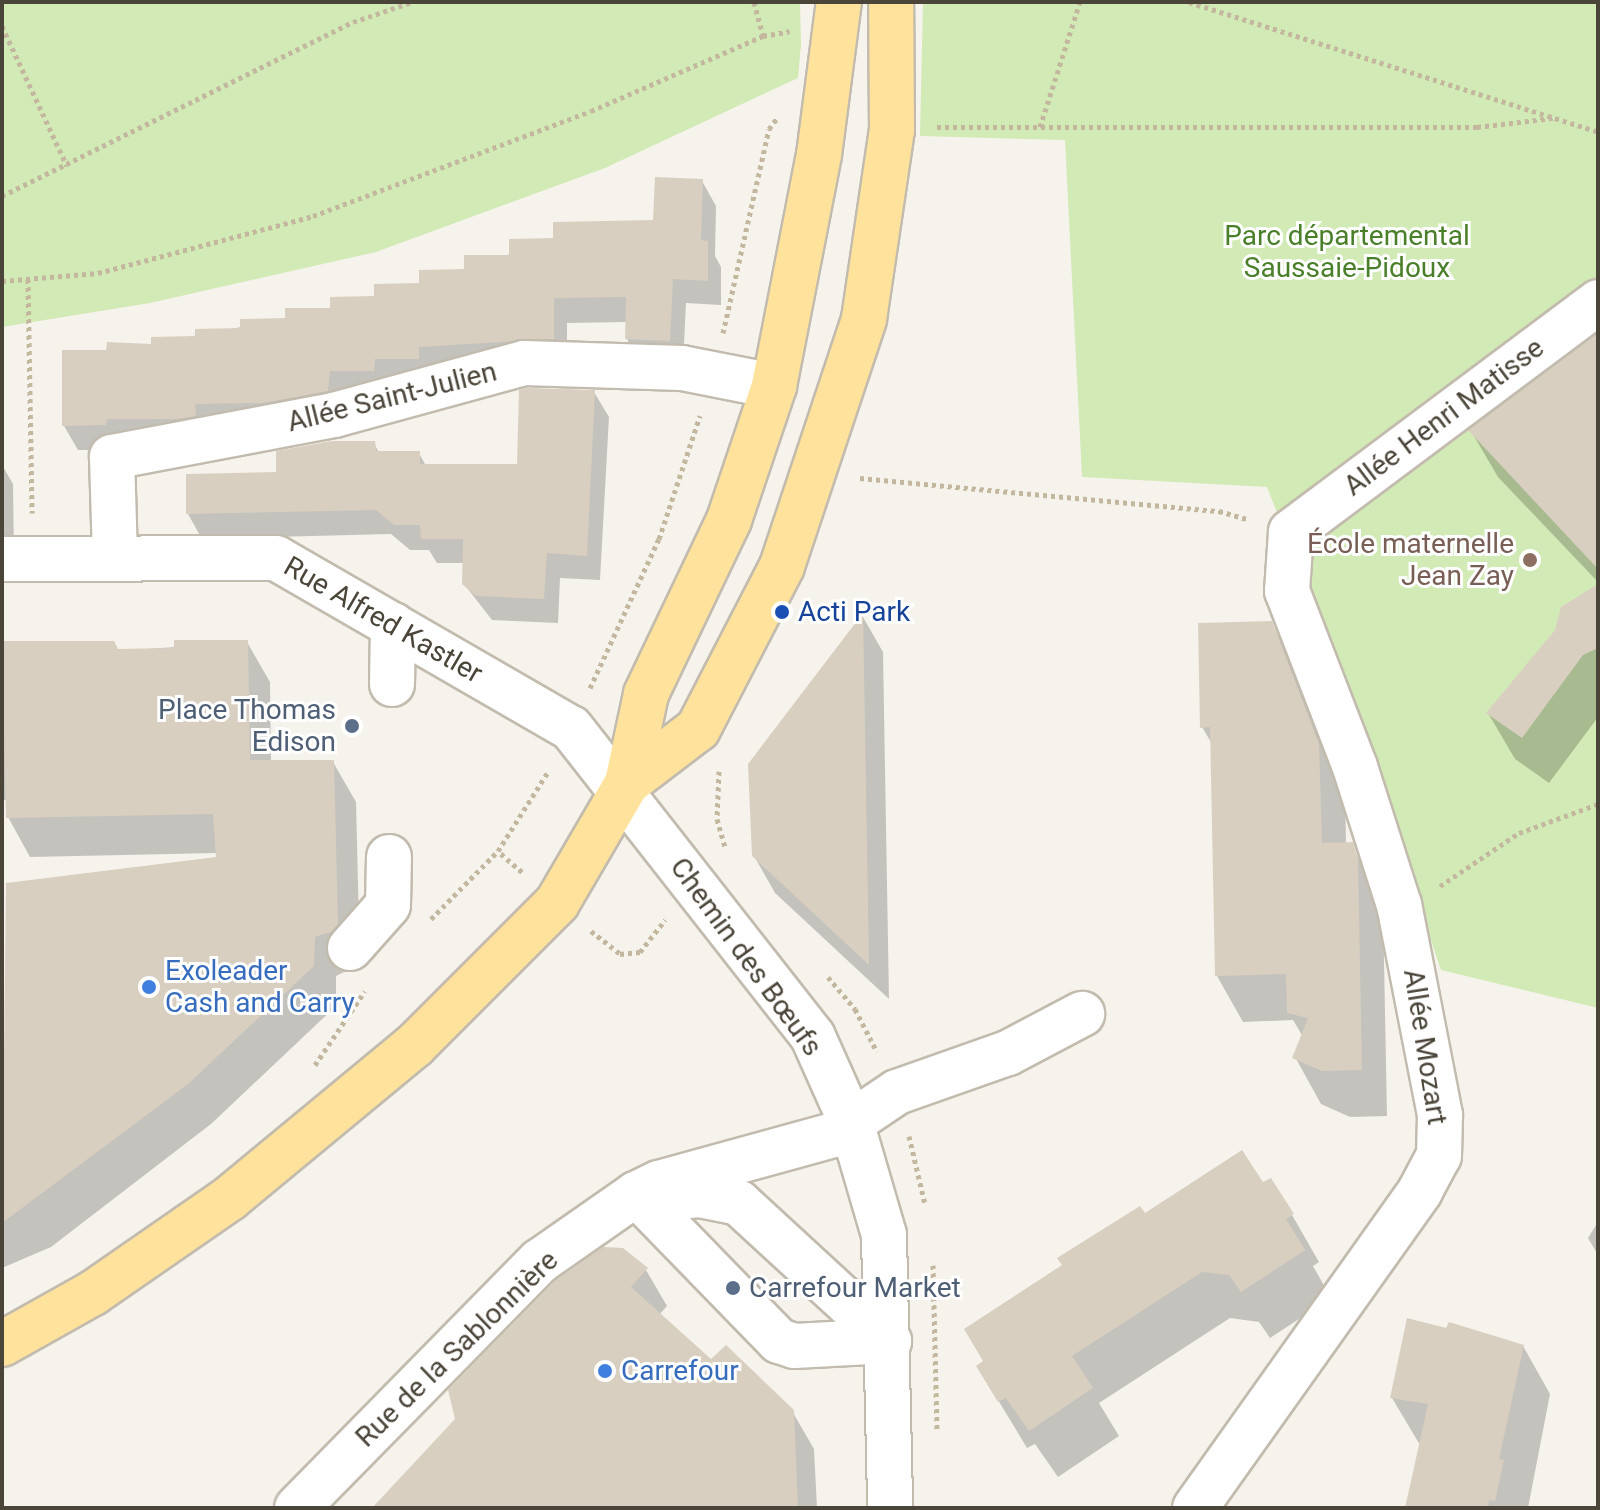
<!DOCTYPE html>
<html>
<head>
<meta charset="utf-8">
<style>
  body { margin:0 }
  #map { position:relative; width:1600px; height:1510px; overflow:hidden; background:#f6f3ec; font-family:Roboto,sans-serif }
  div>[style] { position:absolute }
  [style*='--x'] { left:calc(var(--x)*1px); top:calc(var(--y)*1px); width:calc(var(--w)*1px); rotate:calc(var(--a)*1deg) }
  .green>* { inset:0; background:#d2eab5 }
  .shadow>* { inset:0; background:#0003 }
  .building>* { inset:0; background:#d8cfc1 }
  .path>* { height:5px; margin-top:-2.5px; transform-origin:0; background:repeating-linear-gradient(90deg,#c4b79f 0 4px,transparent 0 8px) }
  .roads { filter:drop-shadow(2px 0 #c2bbae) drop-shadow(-2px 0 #c2bbae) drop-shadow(0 2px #c2bbae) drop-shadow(0 -2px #c2bbae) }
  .minor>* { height:44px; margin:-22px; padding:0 22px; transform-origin:22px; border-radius:22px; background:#fff }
  .major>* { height:44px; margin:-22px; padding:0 22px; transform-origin:22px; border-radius:22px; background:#ffe39c }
  .dots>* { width:22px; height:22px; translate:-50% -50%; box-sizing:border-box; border:4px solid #fff; border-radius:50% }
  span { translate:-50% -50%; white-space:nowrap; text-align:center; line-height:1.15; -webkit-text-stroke:6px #fff; paint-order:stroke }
  .park-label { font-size:28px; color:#4a7f2a }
  .street-label { font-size:28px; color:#4b4439 }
  .education-label { font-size:28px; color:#785e54 }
  .right { translate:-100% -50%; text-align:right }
  .transit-label { font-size:28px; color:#164399 }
  .left { translate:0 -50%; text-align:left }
  .service-label { font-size:28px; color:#4e5e75 }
  .shop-label { font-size:28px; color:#366cbe }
  .frame { position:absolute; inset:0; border:4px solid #4b4439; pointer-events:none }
</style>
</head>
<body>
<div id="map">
  <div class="green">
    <div style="clip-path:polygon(2px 2px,800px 2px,801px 45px,798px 78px,605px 168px,376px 252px,150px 303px,2px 327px)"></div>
    <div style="clip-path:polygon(923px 2px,1598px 2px,1598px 1008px,1441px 970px,1342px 679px,1267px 487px,1082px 477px,1065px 140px,920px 136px)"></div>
  </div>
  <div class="shadow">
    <div style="clip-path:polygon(702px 181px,716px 206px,715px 256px,721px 267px,721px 305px,686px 303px,683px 365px,641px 364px,627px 339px,627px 322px,567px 323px,567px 363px,119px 450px,78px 450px,64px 426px,108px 352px,332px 310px,555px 240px,655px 222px)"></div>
    <div style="clip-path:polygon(1598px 334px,1598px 582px,1498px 477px,1471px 431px)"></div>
    <div style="clip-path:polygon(594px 392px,609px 417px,600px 580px,560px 578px,558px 623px,492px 620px,464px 584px,465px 563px,437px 563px,429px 550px,410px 550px,391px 534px,202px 539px,188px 514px,278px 474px,374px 443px,379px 453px,419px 453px,426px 466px,519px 466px)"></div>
    <div style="clip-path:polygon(2px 465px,13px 484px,14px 557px,2px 557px)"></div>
    <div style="clip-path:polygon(1598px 587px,1598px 717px,1549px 783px,1515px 759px,1488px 713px)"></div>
    <div style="clip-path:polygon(863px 617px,883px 652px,889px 999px,775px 893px,754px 856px)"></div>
    <div style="clip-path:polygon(1271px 623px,1298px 670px,1345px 792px,1346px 844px,1351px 844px,1383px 907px,1387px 1116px,1350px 1117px,1321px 1104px,1295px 1057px,1303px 1037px,1293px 1020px,1243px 1022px,1217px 976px,1212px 744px,1202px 727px)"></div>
    <div style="clip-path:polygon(247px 642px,270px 682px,271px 762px,333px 762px,356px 802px,360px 964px,336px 976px,336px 1006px,211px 1124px,51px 1247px,2px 1268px,2px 1132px,7px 1131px,218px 859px,217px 853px,30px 857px,8px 817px,7px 800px,2px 800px,2px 643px,113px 643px,118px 651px)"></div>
    <div style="clip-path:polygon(1263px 1185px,1292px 1215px,1319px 1262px,1313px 1266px,1331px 1298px,1270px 1338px,1259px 1322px,1230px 1318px,1099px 1403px,1119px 1436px,1058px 1477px,1035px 1444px,1027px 1448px,978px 1367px,1145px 1215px)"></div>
    <div style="clip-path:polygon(1598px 1222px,1598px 1255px,1588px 1238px)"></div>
    <div style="clip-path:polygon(646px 1270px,667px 1306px,659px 1315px,711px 1362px,792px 1411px,814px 1449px,817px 1508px,375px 1508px)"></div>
    <div style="clip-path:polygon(1523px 1346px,1550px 1394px,1528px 1508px,1407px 1508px,1420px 1445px,1392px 1398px)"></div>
  </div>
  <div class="building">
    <div style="clip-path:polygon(655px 177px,703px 179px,701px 240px,708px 241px,708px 281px,673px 279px,670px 341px,625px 339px,626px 297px,554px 298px,554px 339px,419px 347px,419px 359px,375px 359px,374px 371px,330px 371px,328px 391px,263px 403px,195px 404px,196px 416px,176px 419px,107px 419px,106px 425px,62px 426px,62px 350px,106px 350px,107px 342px,151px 344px,151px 337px,195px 336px,195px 329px,240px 328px,240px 319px,285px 318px,285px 308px,330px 308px,330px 297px,374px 296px,374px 284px,419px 283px,419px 270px,464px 269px,464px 255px,509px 255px,509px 239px,553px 238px,553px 222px,653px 220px)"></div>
    <div style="clip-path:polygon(1598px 333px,1598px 569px,1468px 430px)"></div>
    <div style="clip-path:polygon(527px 388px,595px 390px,587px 556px,547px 553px,544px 599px,476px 596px,462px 584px,463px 539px,421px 539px,420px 525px,394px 525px,376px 510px,186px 514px,186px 474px,276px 472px,276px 451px,332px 441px,375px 441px,376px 451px,420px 451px,420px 464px,517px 464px,519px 390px)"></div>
    <div style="clip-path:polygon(1598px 584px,1598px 648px,1583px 655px,1522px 738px,1486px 713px,1555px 630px,1561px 607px)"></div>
    <div style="clip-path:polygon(863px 613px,869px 965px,752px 856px,748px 764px)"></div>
    <div style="clip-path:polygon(1272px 621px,1319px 744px,1322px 843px,1353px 842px,1358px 859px,1362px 1070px,1322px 1071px,1292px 1058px,1308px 1018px,1287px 1013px,1286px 974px,1215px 976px,1210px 727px,1200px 728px,1198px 623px)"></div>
    <div style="clip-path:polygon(174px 640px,248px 640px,250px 760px,334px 760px,338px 924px,331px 932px,315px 937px,314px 966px,188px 1084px,2px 1223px,6px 883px,216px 857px,213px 814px,6px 818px,2px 641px,114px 641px,118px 649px,174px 648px)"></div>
    <div style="clip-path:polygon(1242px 1150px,1263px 1182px,1271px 1178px,1294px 1214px,1286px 1219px,1305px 1250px,1241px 1292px,1229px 1275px,1202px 1272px,1072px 1356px,1093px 1388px,1029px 1431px,1006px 1398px,998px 1402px,976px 1366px,983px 1361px,964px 1329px,1062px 1265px,1057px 1258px,1140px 1206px,1145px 1213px)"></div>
    <div style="clip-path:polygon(603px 1247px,623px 1248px,648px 1268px,631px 1287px,711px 1359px,726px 1345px,794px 1410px,798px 1508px,372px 1508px,455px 1419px,448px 1390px,556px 1280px)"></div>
    <div style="clip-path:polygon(1407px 1318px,1446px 1328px,1449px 1322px,1524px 1345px,1499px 1459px,1504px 1460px,1495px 1501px,1489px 1500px,1488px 1508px,1405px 1508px,1428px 1404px,1390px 1398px)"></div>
  </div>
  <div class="path">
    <div style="--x:754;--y:2;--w:35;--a:75"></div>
    <div style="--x:1189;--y:2;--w:429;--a:17.6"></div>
    <div style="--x:2;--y:26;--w:154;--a:65.1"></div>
    <div style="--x:937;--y:127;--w:540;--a:0"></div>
    <div style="--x:1477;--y:127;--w:77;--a:-6.8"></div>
    <div style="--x:1040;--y:127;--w:131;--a:-72.3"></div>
    <div style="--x:2;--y:196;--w:392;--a:-26.4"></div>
    <div style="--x:353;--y:22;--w:62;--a:-18.7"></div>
    <div style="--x:28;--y:279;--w:234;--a:89"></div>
    <div style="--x:2;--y:281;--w:96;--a:-4.8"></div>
    <div style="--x:98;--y:273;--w:222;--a:-14.8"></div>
    <div style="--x:313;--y:216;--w:297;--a:-20.7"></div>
    <div style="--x:591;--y:111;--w:188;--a:-23.6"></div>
    <div style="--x:763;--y:36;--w:27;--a:-10"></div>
    <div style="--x:723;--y:333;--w:209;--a:-77.3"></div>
    <div style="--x:769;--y:129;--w:14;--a:-54"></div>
    <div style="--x:860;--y:478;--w:361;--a:5.3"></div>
    <div style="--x:1219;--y:511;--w:29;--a:16"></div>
    <div style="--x:590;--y:688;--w:164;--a:-65.2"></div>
    <div style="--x:659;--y:539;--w:130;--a:-71.6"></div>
    <div style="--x:719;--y:771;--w:48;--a:92.4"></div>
    <div style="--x:717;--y:819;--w:29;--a:74"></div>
    <div style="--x:522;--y:872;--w:32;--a:-139"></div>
    <div style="--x:498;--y:851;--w:93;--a:-57.7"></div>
    <div style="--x:1440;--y:886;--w:95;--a:-33.9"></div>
    <div style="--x:1519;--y:833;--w:84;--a:-20.2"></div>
    <div style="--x:431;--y:919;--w:95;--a:-45.4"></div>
    <div style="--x:591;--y:931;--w:37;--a:38"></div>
    <div style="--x:620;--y:954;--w:20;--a:-6"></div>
    <div style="--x:640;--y:952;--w:41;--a:-52"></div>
    <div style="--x:828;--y:977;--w:42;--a:49.8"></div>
    <div style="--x:855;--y:1009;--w:48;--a:62.9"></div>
    <div style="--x:315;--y:1065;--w:89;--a:-56"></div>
    <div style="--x:909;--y:1136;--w:70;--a:76.8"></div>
    <div style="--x:933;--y:1265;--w:166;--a:88.6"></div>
  </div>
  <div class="roads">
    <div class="minor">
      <div style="--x:115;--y:558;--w:101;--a:-91.7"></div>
      <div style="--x:112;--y:457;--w:226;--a:-10.7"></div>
      <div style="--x:334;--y:415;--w:197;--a:-15.3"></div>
      <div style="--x:524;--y:363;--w:158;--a:1.8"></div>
      <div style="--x:682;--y:368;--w:94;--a:11.1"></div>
      <div style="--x:2;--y:559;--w:274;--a:-0.2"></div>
      <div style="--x:276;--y:558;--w:340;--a:30"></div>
      <div style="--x:571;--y:728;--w:392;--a:51.9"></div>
      <div style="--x:813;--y:1037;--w:93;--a:65.9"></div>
      <div style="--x:851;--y:1122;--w:118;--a:73.7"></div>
      <div style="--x:884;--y:1235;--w:273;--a:88.7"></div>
      <div style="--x:392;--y:684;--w:59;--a:-89"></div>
      <div style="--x:350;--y:948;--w:57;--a:-48.5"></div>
      <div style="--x:388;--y:905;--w:48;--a:-88.8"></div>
      <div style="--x:636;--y:1194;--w:205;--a:45.8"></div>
      <div style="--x:779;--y:1341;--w:16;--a:18"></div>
      <div style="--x:794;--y:1346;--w:95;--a:-3"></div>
      <div style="--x:658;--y:1199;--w:41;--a:-5.6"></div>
      <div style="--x:699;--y:1195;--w:41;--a:11.3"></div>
      <div style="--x:739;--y:1203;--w:204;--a:42.6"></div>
      <div style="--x:297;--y:1508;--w:346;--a:-45.5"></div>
      <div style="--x:540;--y:1261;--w:117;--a:-34.9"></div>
      <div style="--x:636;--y:1194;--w:25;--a:-26"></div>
      <div style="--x:659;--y:1183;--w:180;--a:-15.4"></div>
      <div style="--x:833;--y:1135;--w:77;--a:-33.9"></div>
      <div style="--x:897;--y:1092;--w:118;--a:-19.4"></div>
      <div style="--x:1008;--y:1053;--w:84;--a:-27.8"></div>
      <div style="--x:1195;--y:1508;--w:389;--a:-54.6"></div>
      <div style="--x:1420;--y:1191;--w:40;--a:-62"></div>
      <div style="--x:1439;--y:1156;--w:41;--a:-88.6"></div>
      <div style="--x:1440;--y:1115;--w:214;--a:-101"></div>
      <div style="--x:1399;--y:905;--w:145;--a:-107.7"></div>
      <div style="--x:1355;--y:767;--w:189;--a:-111.1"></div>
      <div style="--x:1287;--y:591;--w:59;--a:-86.1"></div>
      <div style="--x:1291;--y:532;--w:384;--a:-36.8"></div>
    </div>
    <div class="major">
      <div style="--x:627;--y:783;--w:89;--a:-37.3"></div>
      <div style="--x:698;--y:729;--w:183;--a:-62.7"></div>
      <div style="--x:782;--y:566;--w:260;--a:-71.6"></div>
      <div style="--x:864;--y:319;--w:191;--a:-81.6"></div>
      <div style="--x:892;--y:130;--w:128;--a:-90.4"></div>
      <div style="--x:2;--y:1344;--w:104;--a:-29.3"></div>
      <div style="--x:93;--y:1293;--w:167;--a:-34.7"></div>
      <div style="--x:230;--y:1198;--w:240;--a:-39.6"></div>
      <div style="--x:415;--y:1045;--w:201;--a:-45"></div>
      <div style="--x:557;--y:903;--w:139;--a:-59.7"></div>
      <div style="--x:627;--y:783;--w:91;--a:-77.9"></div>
      <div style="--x:646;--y:694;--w:193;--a:-64.5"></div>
      <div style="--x:729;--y:520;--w:141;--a:-71.4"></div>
      <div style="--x:774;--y:386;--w:235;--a:-79"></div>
      <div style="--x:819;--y:155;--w:154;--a:-82.6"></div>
    </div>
  </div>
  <div class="dots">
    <div style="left:1530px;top:560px;background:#8d6e63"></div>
    <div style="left:782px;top:612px;background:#1a4fb4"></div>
    <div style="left:352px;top:726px;background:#5c6f8a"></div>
    <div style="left:149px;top:987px;background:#3f7fe0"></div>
    <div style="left:733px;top:1288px;background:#5c6f8a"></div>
    <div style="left:605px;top:1371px;background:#3f7fe0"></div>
  </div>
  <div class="park-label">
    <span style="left:1347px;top:252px">Parc départemental<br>Saussaie-Pidoux</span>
  </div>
  <div class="street-label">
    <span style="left:392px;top:397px;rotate:-14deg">Allée Saint-Julien</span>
    <span style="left:1444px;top:417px;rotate:-37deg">Allée Henri Matisse</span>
    <span style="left:383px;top:620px;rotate:30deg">Rue Alfred Kastler</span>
    <span style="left:746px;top:957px;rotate:54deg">Chemin des Bœufs</span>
    <span style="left:1425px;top:1047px;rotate:81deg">Allée Mozart</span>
    <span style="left:457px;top:1349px;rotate:-44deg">Rue de la Sablonnière</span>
  </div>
  <div class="education-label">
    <span class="right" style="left:1514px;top:560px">École maternelle<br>Jean Zay</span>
  </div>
  <div class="transit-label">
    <span class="left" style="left:798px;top:612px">Acti Park</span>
  </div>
  <div class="service-label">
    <span class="right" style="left:336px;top:726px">Place Thomas<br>Edison</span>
    <span class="left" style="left:749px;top:1288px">Carrefour Market</span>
  </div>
  <div class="shop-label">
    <span class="left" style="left:165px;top:987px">Exoleader<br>Cash and Carry</span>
    <span class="left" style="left:621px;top:1371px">Carrefour</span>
  </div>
  <div class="frame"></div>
</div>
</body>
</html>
